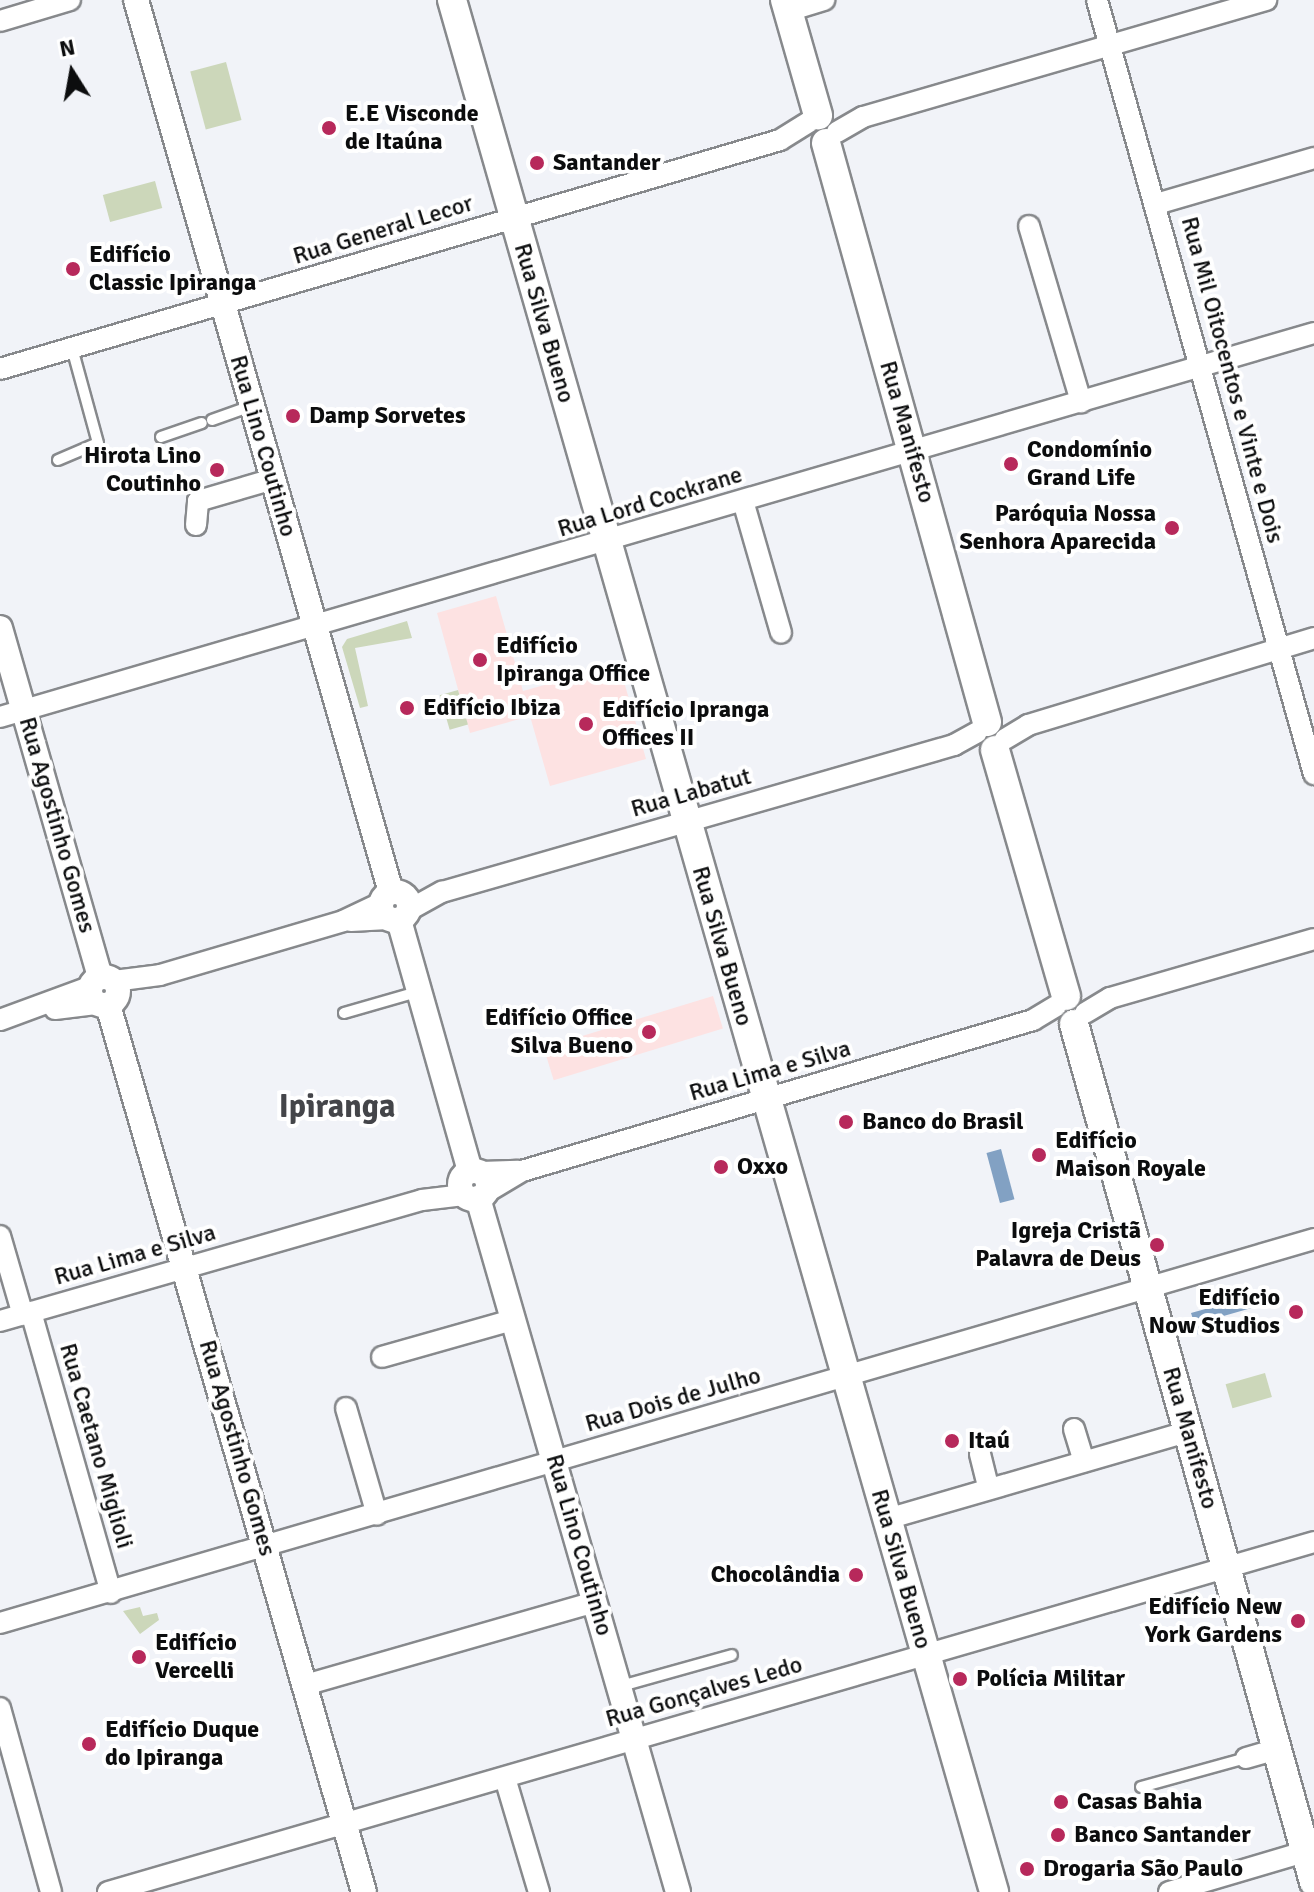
<!DOCTYPE html>
<html>
<head>
<meta charset="utf-8">
<style>
  body { margin:0 }
  #map { position:relative; width:1314px; height:1892px; overflow:hidden; background:#f1f3f8; font-family:Signika,sans-serif }
  div>[style] { position:absolute }
  [style*='--x'] { left:calc(var(--x)*1px); top:calc(var(--y)*1px); width:calc(var(--w)*1px); rotate:calc(var(--a)*1deg) }
  .commercial>* { inset:0; background:#fde2e2; transform-origin:0 0 }
  .green>* { inset:0; background:#ccd7ba; transform-origin:0 0 }
  .water>* { inset:0; background:#82a1c3; transform-origin:0 0 }
  .roads { filter:drop-shadow(2px 0 #87898c) drop-shadow(-2px 0 #87898c) drop-shadow(0 2px #87898c) drop-shadow(0 -2px #87898c) }
  .service>* { height:10px; margin:-5px; padding:0 5px; transform-origin:5px; border-radius:5px; background:#fff }
  .minor>* { height:20px; margin:-10px; padding:0 10px; transform-origin:10px; border-radius:10px; background:#fff }
  .tertiary>* { height:24px; margin:-12px; padding:0 12px; transform-origin:12px; border-radius:12px; background:#fff }
  .tertiary>.ring { margin:-12px; padding:0; box-sizing:content-box; background:none; border:24px solid #fff; border-radius:50% }
  .secondary>* { height:28px; margin:-14px; padding:0 14px; transform-origin:14px; border-radius:14px; background:#fff }
  .dots>* { width:22px; height:22px; translate:-50% -50%; box-sizing:border-box; border:4px solid #fff; border-radius:50% }
  span { translate:-50% -50%; white-space:nowrap; text-align:center; line-height:1.15; -webkit-text-stroke:8px #fff; paint-order:stroke }
  .poi-label { font-size:24px; color:#0c0d0e; font-weight:700 }
  .left { translate:0 -50%; text-align:left }
  .right { translate:-100% -50%; text-align:right }
  .street-label { font-size:24px; color:#0c0d0e }
  .district-label { font-size:32px; color:#444549; font-weight:700 }
  .north { position:absolute; left:32px; top:32px; width:80px; height:80px; -webkit-text-stroke:6px #fff; paint-order:stroke; rotate:349deg; font-size:22px; font-weight:700; line-height:32px; text-align:center; color:#0c0d0e }
  .north::after { content:''; display:block; margin:auto; width:28px; height:36px; background:#0c0d0e; clip-path:polygon(50% 0,100% 100%,50% 72%,0 100%) }
</style>
</head>
<body>
<div id="map">
  <div class="commercial">
    <div style="clip-path:polygon(496px 596px,523px 691px,619px 664px,646px 759px,550px 786px,530px 716px,470px 733px,437px 613px)"></div>
    <div style="left:713px;top:996px;width:34px;height:177px;rotate:73deg"></div>
  </div>
  <div class="green">
    <div style="left:226px;top:62px;width:60px;height:37px;rotate:75deg"></div>
    <div style="left:155px;top:181px;width:28px;height:54px;rotate:75deg"></div>
    <div style="clip-path:polygon(407px 621px,412px 638px,355px 648px,368px 706px,360px 708px,342px 647px,347px 639px)"></div>
    <div style="left:458px;top:690px;width:36px;height:19px;rotate:74deg"></div>
    <div style="left:1265px;top:1373px;width:25px;height:41px;rotate:74deg"></div>
    <div style="clip-path:polygon(140px 1607px,143px 1616px,157px 1613px,159px 1620px,140px 1634px,123px 1611px)"></div>
  </div>
  <div class="water">
    <div style="left:1001px;top:1149px;width:52px;height:15px;rotate:75deg"></div>
    <div style="clip-path:polygon(1252px 1296px,1255px 1307px,1199px 1323px,1198px 1335px,1191px 1313px)"></div>
  </div>
  <div class="roads">
    <div class="service">
      <div style="--x:212;--y:420;--w:41;--a:-19.7"></div>
      <div style="--x:161;--y:437;--w:43;--a:-18.9"></div>
      <div style="--x:58;--y:460;--w:43;--a:-23"></div>
      <div style="--x:98;--y:443;--w:98;--a:-105.3"></div>
      <div style="--x:344;--y:1013;--w:76;--a:-16"></div>
      <div style="--x:621;--y:1686;--w:115;--a:-15.6"></div>
      <div style="--x:1141;--y:1787;--w:109;--a:-15.4"></div>
    </div>
    <div class="minor">
      <div style="--x:1097;--y:0;--w:804;--a:74.34"></div>
      <div style="--x:788;--y:11;--w:38;--a:-17"></div>
      <div style="--x:0;--y:21;--w:73;--a:-16.7"></div>
      <div style="--x:837;--y:132;--w:30;--a:-30"></div>
      <div style="--x:863;--y:117;--w:420;--a:-16.2"></div>
      <div style="--x:1156;--y:204;--w:165;--a:-16.2"></div>
      <div style="--x:1029;--y:226;--w:184;--a:73.5"></div>
      <div style="--x:0;--y:369;--w:813;--a:-16.36"></div>
      <div style="--x:780;--y:140;--w:34;--a:-32"></div>
      <div style="--x:743;--y:501;--w:137;--a:73.9"></div>
      <div style="--x:196;--y:525;--w:24;--a:-85"></div>
      <div style="--x:198;--y:501;--w:78;--a:-16.3"></div>
      <div style="--x:0;--y:717;--w:1369;--a:-16.29"></div>
      <div style="--x:1005;--y:739;--w:27;--a:-31"></div>
      <div style="--x:1028;--y:725;--w:299;--a:-16.9"></div>
      <div style="--x:409;--y:910;--w:38;--a:-29"></div>
      <div style="--x:442;--y:892;--w:533;--a:-16.02"></div>
      <div style="--x:954;--y:745;--w:26;--a:-29"></div>
      <div style="--x:351;--y:921;--w:37;--a:-3"></div>
      <div style="--x:114;--y:981;--w:46;--a:-7.4"></div>
      <div style="--x:160;--y:975;--w:191;--a:-16.4"></div>
      <div style="--x:343;--y:921;--w:42;--a:-25.3"></div>
      <div style="--x:55;--y:1009;--w:41;--a:-7"></div>
      <div style="--x:1085;--y:1013;--w:29;--a:-31"></div>
      <div style="--x:1110;--y:998;--w:212;--a:-16.1"></div>
      <div style="--x:0;--y:1020;--w:95;--a:-20.3"></div>
      <div style="--x:481;--y:1172;--w:37;--a:-2"></div>
      <div style="--x:487;--y:1192;--w:41;--a:-31"></div>
      <div style="--x:522;--y:1171;--w:533;--a:-16.46"></div>
      <div style="--x:1033;--y:1020;--w:27;--a:-31"></div>
      <div style="--x:0;--y:1236;--w:82;--a:73.8"></div>
      <div style="--x:31;--y:1312;--w:292;--a:74.1"></div>
      <div style="--x:0;--y:1321;--w:439;--a:-16"></div>
      <div style="--x:422;--y:1200;--w:42;--a:-6.8"></div>
      <div style="--x:382;--y:1357;--w:136;--a:-15.8"></div>
      <div style="--x:346;--y:1408;--w:111;--a:73.8"></div>
      <div style="--x:1074;--y:1429;--w:34;--a:73"></div>
      <div style="--x:980;--y:1454;--w:36;--a:76"></div>
      <div style="--x:887;--y:1519;--w:315;--a:-16.2"></div>
      <div style="--x:0;--y:1623;--w:1369;--a:-16.29"></div>
      <div style="--x:305;--y:1685;--w:301;--a:-16"></div>
      <div style="--x:0;--y:1708;--w:191;--a:74.5"></div>
      <div style="--x:1246;--y:1758;--w:32;--a:-16"></div>
      <div style="--x:505;--y:1778;--w:119;--a:73.4"></div>
      <div style="--x:108;--y:1892;--w:1256;--a:-16.18"></div>
      <div style="--x:1169;--y:1892;--w:151;--a:-16.5"></div>
    </div>
    <div class="tertiary">
      <div style="--x:136;--y:0;--w:928;--a:74.05"></div>
      <div style="--x:0;--y:628;--w:363;--a:74"></div>
      <div class="ring" style="left:381px;top:892px;width:4px;height:4px"></div>
      <div style="--x:399;--y:920;--w:261;--a:74.2"></div>
      <div class="ring" style="left:90px;top:977px;width:4px;height:4px"></div>
      <div style="--x:108;--y:1005;--w:923;--a:73.9"></div>
      <div class="ring" style="left:460px;top:1171px;width:4px;height:4px"></div>
      <div style="--x:478;--y:1198;--w:722;--a:73.92"></div>
    </div>
    <div class="secondary">
      <div style="--x:452;--y:0;--w:1968;--a:74.01"></div>
      <div style="--x:785;--y:0;--w:120;--a:74"></div>
      <div style="--x:826;--y:143;--w:601;--a:74.46"></div>
      <div style="--x:995;--y:750;--w:256;--a:73.9"></div>
      <div style="--x:1074;--y:1024;--w:891;--a:74.37"></div>
    </div>
  </div>
  <div class="dots">
    <div style="left:329px;top:128px;background:#b7295b"></div>
    <div style="left:537px;top:163px;background:#b7295b"></div>
    <div style="left:73px;top:269px;background:#b7295b"></div>
    <div style="left:293px;top:416px;background:#b7295b"></div>
    <div style="left:1011px;top:464px;background:#b7295b"></div>
    <div style="left:217px;top:470px;background:#b7295b"></div>
    <div style="left:1172px;top:528px;background:#b7295b"></div>
    <div style="left:480px;top:660px;background:#b7295b"></div>
    <div style="left:407px;top:708px;background:#b7295b"></div>
    <div style="left:586px;top:724px;background:#b7295b"></div>
    <div style="left:649px;top:1032px;background:#b7295b"></div>
    <div style="left:846px;top:1122px;background:#b7295b"></div>
    <div style="left:1039px;top:1155px;background:#b7295b"></div>
    <div style="left:721px;top:1167px;background:#b7295b"></div>
    <div style="left:1157px;top:1245px;background:#b7295b"></div>
    <div style="left:1296px;top:1312px;background:#b7295b"></div>
    <div style="left:952px;top:1441px;background:#b7295b"></div>
    <div style="left:856px;top:1575px;background:#b7295b"></div>
    <div style="left:1298px;top:1621px;background:#b7295b"></div>
    <div style="left:139px;top:1657px;background:#b7295b"></div>
    <div style="left:960px;top:1679px;background:#b7295b"></div>
    <div style="left:89px;top:1744px;background:#b7295b"></div>
    <div style="left:1061px;top:1802px;background:#b7295b"></div>
    <div style="left:1058px;top:1835px;background:#b7295b"></div>
    <div style="left:1027px;top:1869px;background:#b7295b"></div>
  </div>
  <div class="poi-label">
    <span class="left" style="left:345px;top:128px">E.E Visconde<br>de Itaúna</span>
    <span class="left" style="left:553px;top:163px">Santander</span>
    <span class="left" style="left:89px;top:269px">Edifício<br>Classic Ipiranga</span>
    <span class="left" style="left:309px;top:416px">Damp Sorvetes</span>
    <span class="left" style="left:1027px;top:464px">Condomínio<br>Grand Life</span>
    <span class="right" style="left:201px;top:470px">Hirota Lino<br>Coutinho</span>
    <span class="right" style="left:1156px;top:528px">Paróquia Nossa<br>Senhora Aparecida</span>
    <span class="left" style="left:496px;top:660px">Edifício<br>Ipiranga Office</span>
    <span class="left" style="left:423px;top:708px">Edifício Ibiza</span>
    <span class="left" style="left:602px;top:724px">Edifício Ipranga<br>Offices II</span>
    <span class="right" style="left:633px;top:1032px">Edifício Office<br>Silva Bueno</span>
    <span class="left" style="left:862px;top:1122px">Banco do Brasil</span>
    <span class="left" style="left:1055px;top:1155px">Edifício<br>Maison Royale</span>
    <span class="left" style="left:737px;top:1167px">Oxxo</span>
    <span class="right" style="left:1141px;top:1245px">Igreja Cristã<br>Palavra de Deus</span>
    <span class="right" style="left:1280px;top:1312px">Edifício<br>Now Studios</span>
    <span class="left" style="left:968px;top:1441px">Itaú</span>
    <span class="right" style="left:840px;top:1575px">Chocolândia</span>
    <span class="right" style="left:1282px;top:1621px">Edifício New<br>York Gardens</span>
    <span class="left" style="left:155px;top:1657px">Edifício<br>Vercelli</span>
    <span class="left" style="left:976px;top:1679px">Polícia Militar</span>
    <span class="left" style="left:105px;top:1744px">Edifício Duque<br>do Ipiranga</span>
    <span class="left" style="left:1077px;top:1802px">Casas Bahia</span>
    <span class="left" style="left:1074px;top:1835px">Banco Santander</span>
    <span class="left" style="left:1043px;top:1869px">Drogaria São Paulo</span>
  </div>
  <div class="street-label">
    <span style="left:383px;top:230px;rotate:-17deg">Rua General Lecor</span>
    <span style="left:544px;top:323px;rotate:74deg">Rua Silva Bueno</span>
    <span style="left:1232px;top:380px;rotate:75deg">Rua Mil Oitocentos e Vinte e Dois</span>
    <span style="left:907px;top:432px;rotate:74deg">Rua Manifesto</span>
    <span style="left:263px;top:446px;rotate:74deg">Rua Lino Coutinho</span>
    <span style="left:650px;top:502px;rotate:-17deg">Rua Lord Cockrane</span>
    <span style="left:691px;top:793px;rotate:-16deg">Rua Labatut</span>
    <span style="left:57px;top:825px;rotate:74deg">Rua Agostinho Gomes</span>
    <span style="left:722px;top:946px;rotate:74deg">Rua Silva Bueno</span>
    <span style="left:770px;top:1071px;rotate:-16deg">Rua Lima e Silva</span>
    <span style="left:135px;top:1255px;rotate:-16deg">Rua Lima e Silva</span>
    <span style="left:673px;top:1400px;rotate:-16deg">Rua Dois de Julho</span>
    <span style="left:1190px;top:1438px;rotate:74deg">Rua Manifesto</span>
    <span style="left:96px;top:1446px;rotate:74deg">Rua Caetano Miglioli</span>
    <span style="left:237px;top:1448px;rotate:74deg">Rua Agostinho Gomes</span>
    <span style="left:579px;top:1545px;rotate:74deg">Rua Lino Coutinho</span>
    <span style="left:901px;top:1569px;rotate:74deg">Rua Silva Bueno</span>
    <span style="left:704px;top:1692px;rotate:-16deg">Rua Gonçalves Ledo</span>
  </div>
  <div class="district-label">
    <span style="left:337px;top:1107px">Ipiranga</span>
  </div>
  <div class="north">N</div>
</div>
</body>
</html>
